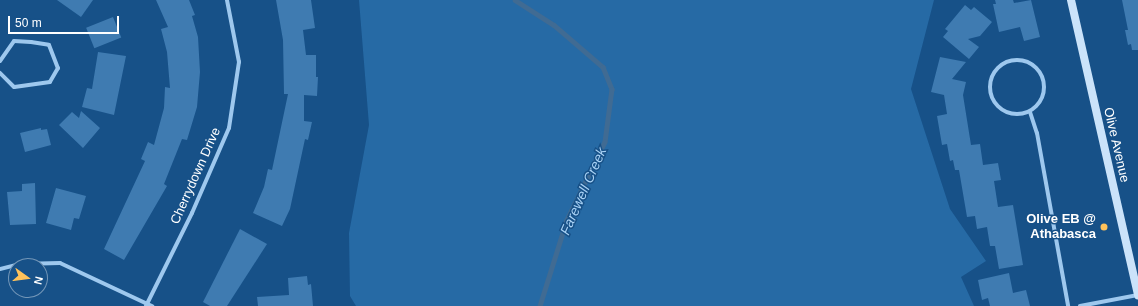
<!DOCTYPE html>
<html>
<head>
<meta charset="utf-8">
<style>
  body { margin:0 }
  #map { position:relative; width:1138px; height:306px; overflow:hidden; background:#175188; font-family:Helvetica,sans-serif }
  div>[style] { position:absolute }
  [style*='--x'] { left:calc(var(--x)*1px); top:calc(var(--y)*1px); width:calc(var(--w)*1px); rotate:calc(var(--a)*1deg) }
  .green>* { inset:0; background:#266aa5 }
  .stream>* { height:4.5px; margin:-2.25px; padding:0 2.25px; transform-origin:2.25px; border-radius:2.25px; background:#406b93 }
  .building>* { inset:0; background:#3f7bb1; transform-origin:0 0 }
  .minor>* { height:4px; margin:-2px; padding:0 2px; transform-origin:2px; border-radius:2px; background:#9ec8ee }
  .minor>.ring { margin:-2px; padding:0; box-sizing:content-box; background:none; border:4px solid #9ec8ee; border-radius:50% }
  .secondary>* { height:8px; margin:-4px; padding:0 4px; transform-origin:4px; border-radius:4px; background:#cbe3fa }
  .dots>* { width:11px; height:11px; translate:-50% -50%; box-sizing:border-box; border:2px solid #175188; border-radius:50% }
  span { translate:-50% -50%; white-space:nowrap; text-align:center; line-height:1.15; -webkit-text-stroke:3px #175188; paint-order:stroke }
  .street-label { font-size:13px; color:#fff }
  .poi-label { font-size:13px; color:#fff; font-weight:700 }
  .right { translate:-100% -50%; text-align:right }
  .water-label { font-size:14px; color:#a9d2f5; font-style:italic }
  .north { position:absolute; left:8px; top:258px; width:40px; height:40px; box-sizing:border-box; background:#175188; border:1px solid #7497b8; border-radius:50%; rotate:104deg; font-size:11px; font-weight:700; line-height:16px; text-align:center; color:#fff }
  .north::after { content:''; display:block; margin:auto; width:14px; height:18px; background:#ffc25a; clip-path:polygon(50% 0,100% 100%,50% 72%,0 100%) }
  .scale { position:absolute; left:8px; top:16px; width:111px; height:18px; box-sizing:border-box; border:2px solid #fff; border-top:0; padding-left:5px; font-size:12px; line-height:14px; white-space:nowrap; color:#fff; -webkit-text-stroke:3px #175188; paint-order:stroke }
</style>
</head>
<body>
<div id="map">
  <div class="green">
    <div style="clip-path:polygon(359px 0,934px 0,911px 89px,950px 209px,986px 261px,961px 277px,974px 306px,356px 306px,350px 296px,349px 233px,369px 125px)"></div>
  </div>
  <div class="stream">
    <div style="--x:515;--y:0;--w:46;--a:32.7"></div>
    <div style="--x:554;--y:25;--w:65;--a:40.6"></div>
    <div style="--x:603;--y:67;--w:24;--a:68"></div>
    <div style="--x:612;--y:89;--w:53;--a:97.5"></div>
    <div style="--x:605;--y:142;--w:87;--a:116"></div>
    <div style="--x:567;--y:220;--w:90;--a:107.4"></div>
  </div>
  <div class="building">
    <div style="clip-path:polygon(57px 0,93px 0,81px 17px)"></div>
    <div style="clip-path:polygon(156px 0,189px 0,195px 15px,192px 16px,198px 37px,200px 72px,197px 107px,187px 140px,182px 139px,164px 184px,167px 186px,124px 260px,104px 249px,145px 161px,141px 159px,148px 142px,154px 145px,164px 108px,165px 87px,170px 88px,167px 52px,161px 29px,168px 27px)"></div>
    <div style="clip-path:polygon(276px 0,311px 0,315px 28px,303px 30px,306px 55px,316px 55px,316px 77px,318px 77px,317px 96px,304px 95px,304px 121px,312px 122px,308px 140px,305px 139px,290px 209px,282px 226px,253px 213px,264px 187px,268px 169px,272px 170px,288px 94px,284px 94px,283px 40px)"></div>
    <div style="clip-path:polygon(995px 0,1013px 0,1014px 3px,1031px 0,1040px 37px,1024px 41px,1020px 27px,999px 32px,993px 4px,996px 4px)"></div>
    <div style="clip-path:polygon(1122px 0,1138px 0,1138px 50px,1132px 50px,1131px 44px,1128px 45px,1125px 30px,1128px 30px)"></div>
    <div style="clip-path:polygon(965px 5px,971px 10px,974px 7px,992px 22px,980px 36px,968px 39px,979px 47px,969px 59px,943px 37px,948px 31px,945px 29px)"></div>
    <div style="left:113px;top:17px;width:22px;height:29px;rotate:68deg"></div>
    <div style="clip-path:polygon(98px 52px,126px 56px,114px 115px,82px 107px,87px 88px,92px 89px)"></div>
    <div style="clip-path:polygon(940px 57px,966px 62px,952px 79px,966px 82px,963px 95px,971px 145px,980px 144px,983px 165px,998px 163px,1001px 180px,994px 181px,998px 207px,1013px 205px,1023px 265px,999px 269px,995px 246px,990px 246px,987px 227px,977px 229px,975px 216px,967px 217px,959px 170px,955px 170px,953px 160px,950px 161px,947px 144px,942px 145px,937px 116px,947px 114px,944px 95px,931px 92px)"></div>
    <div style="clip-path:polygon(81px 111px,100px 128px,83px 148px,59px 125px,72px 112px,79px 118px)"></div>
    <div style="clip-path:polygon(41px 128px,41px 130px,47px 129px,51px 145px,25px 152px,20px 133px)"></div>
    <div style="clip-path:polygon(35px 183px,36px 224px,10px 225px,7px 192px,22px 191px,22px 184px)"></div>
    <div style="clip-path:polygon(56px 188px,86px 196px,79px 219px,74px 218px,71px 230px,46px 223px)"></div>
    <div style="clip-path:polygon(240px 229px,267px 244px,227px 306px,210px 306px,203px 302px)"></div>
    <div style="clip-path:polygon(1009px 273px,1013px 293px,1026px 290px,1030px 306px,990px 306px,988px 298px,982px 300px,978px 280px)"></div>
    <div style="clip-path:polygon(307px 276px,308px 285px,311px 284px,313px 306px,258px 306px,257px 297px,289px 295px,288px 278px)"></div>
  </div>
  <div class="minor">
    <div class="ring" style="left:990px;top:60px;width:50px;height:50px"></div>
    <div style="--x:0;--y:61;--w:24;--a:-55"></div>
    <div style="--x:14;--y:41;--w:17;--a:3"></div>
    <div style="--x:31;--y:42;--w:18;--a:9"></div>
    <div style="--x:49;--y:45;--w:25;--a:69"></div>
    <div style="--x:58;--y:68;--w:16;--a:120"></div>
    <div style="--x:50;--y:82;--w:36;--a:172"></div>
    <div style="--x:14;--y:87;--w:20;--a:-135"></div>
    <div style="--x:1030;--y:112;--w:22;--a:72"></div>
    <div style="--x:1037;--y:133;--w:176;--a:79.8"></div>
    <div style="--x:0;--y:269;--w:21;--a:-14"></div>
    <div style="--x:20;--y:264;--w:40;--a:-1.4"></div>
    <div style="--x:60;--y:263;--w:102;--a:25.1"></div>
    <div style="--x:146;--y:306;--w:104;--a:-63.7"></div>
    <div style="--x:192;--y:213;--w:93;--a:-66.5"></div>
    <div style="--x:229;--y:128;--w:67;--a:-81.4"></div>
    <div style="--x:239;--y:62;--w:63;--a:-101"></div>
    <div style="--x:1080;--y:306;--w:59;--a:-10.7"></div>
  </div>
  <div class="secondary">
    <div style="--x:1071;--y:0;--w:303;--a:77.2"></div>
  </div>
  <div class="dots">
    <div style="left:1104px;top:227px;background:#ffc25a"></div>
  </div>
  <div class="street-label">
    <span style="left:1116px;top:145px;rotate:77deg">Olive Avenue</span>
    <span style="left:196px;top:176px;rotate:-66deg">Cherrydown Drive</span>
  </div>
  <div class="poi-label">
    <span class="right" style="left:1096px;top:227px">Olive EB @<br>Athabasca</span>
  </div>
  <div class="water-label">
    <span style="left:583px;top:191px;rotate:-66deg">Farewell Creek</span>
  </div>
  <div class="north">N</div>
  <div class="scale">50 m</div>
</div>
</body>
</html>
